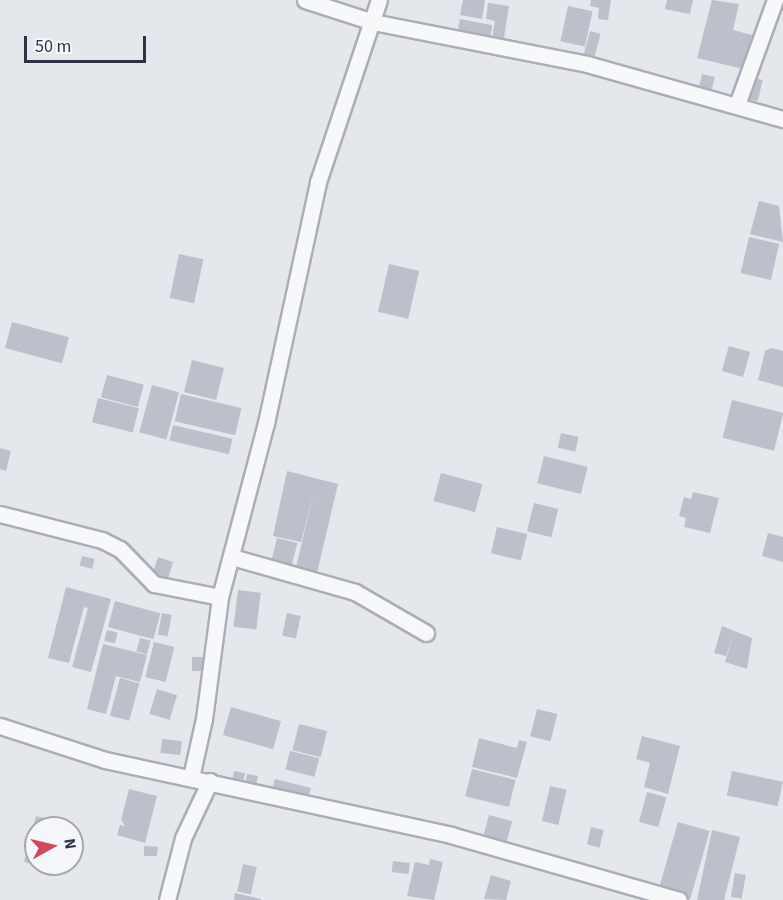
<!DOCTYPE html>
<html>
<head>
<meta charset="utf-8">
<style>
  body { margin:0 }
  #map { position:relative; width:783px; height:900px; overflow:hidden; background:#e4e7ec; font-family:"Source Sans 3",sans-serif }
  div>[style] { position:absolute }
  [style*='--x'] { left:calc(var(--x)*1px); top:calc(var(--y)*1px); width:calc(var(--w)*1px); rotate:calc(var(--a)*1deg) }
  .building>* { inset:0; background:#bbc0ca; transform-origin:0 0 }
  .roads { filter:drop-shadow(2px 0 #a9aeb7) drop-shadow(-2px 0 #a9aeb7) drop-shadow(0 2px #a9aeb7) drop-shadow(0 -2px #a9aeb7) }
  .minor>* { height:15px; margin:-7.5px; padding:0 7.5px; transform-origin:7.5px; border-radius:7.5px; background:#f7f8fa }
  span { translate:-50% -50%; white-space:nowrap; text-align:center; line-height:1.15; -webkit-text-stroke:4.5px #f4f6f9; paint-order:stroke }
  .north { position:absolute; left:24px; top:816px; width:60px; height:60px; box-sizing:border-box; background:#f4f6f9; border:2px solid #a4a8b1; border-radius:50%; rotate:82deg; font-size:16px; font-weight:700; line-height:24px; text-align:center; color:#2b3445 }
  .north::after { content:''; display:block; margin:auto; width:21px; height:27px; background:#d1495b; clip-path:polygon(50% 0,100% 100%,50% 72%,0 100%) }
  .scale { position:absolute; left:24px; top:36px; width:122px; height:27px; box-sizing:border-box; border:3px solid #2b3445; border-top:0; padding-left:8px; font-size:18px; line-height:21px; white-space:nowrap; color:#2b3445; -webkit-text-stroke:4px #f4f6f9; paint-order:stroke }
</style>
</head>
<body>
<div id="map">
  <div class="building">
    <div style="clip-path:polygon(463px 0,485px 0,482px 19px,460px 15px)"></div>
    <div style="clip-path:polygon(591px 0,611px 0,608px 20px,598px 19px,599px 8px,590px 6px)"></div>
    <div style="clip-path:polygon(667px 0,693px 0,690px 14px,665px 9px)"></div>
    <div style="clip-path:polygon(712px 0,739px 4px,733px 30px,752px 35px,743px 69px,697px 58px)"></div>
    <div style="clip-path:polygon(488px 3px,509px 6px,503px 44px,491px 43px,495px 21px,486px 19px)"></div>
    <div style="left:568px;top:6px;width:25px;height:36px;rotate:12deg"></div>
    <div style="left:460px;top:19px;width:33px;height:16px;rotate:11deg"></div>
    <div style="left:590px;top:31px;width:11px;height:24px;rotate:15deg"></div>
    <div style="left:702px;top:74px;width:13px;height:22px;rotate:13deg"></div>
    <div style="left:750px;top:77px;width:13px;height:22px;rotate:13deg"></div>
    <div style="clip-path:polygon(759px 201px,779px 206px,783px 242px,750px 234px)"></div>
    <div style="left:749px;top:237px;width:31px;height:37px;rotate:13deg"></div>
    <div style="left:179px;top:254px;width:25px;height:45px;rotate:12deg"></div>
    <div style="left:389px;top:264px;width:31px;height:49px;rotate:13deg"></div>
    <div style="left:12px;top:322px;width:59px;height:27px;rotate:15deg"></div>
    <div style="left:729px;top:346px;width:22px;height:26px;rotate:16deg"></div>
    <div style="clip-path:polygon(771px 348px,783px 351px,783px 387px,758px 380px,765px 351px)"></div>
    <div style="left:192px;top:360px;width:33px;height:33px;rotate:14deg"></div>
    <div style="left:107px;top:375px;width:38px;height:23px;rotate:15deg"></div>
    <div style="left:152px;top:385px;width:28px;height:49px;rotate:15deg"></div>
    <div style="left:181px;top:394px;width:62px;height:28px;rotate:13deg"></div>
    <div style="left:98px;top:398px;width:42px;height:25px;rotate:14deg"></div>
    <div style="left:732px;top:400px;width:53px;height:39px;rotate:14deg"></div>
    <div style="left:173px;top:425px;width:61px;height:16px;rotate:13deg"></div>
    <div style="left:561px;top:433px;width:18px;height:15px;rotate:13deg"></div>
    <div style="clip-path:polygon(0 448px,11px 451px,6px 471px,0 469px)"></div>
    <div style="left:544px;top:456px;width:45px;height:28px;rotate:14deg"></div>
    <div style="clip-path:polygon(287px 471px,338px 484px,316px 577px,295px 572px,314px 490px,301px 542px,273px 536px)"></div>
    <div style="left:441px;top:473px;width:43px;height:29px;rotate:15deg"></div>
    <div style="clip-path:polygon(693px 492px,719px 498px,710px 533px,684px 527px,686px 518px,679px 516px,684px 497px,691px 499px)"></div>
    <div style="left:534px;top:503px;width:25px;height:29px;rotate:14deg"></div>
    <div style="left:497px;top:527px;width:31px;height:27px;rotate:13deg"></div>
    <div style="clip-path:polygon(768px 533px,783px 537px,783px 562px,762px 556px)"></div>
    <div style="left:277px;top:538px;width:21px;height:25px;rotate:14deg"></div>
    <div style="left:82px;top:556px;width:13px;height:10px;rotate:13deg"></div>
    <div style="left:158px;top:557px;width:16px;height:21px;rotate:18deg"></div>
    <div style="clip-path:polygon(66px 587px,111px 599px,91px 672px,72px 667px,88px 608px,84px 607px,69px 663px,48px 658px)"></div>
    <div style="left:238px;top:590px;width:23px;height:37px;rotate:7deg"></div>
    <div style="left:115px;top:601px;width:47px;height:27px;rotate:15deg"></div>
    <div style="left:162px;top:613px;width:10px;height:22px;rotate:11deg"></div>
    <div style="left:287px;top:613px;width:14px;height:23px;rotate:12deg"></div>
    <div style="clip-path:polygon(722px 626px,752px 638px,747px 669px,725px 662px,733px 637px,726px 656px,714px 653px)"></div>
    <div style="left:107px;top:630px;width:11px;height:11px;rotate:15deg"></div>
    <div style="left:140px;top:638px;width:11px;height:14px;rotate:15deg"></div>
    <div style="left:154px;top:642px;width:21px;height:36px;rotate:14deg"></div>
    <div style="clip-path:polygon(103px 644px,147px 655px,140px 682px,116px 676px,106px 714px,87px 709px)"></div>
    <div style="left:192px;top:657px;width:12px;height:14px"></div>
    <div style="left:120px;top:678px;width:20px;height:39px;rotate:15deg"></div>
    <div style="left:157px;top:689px;width:21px;height:26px;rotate:17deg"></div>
    <div style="left:231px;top:707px;width:52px;height:29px;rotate:16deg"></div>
    <div style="left:537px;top:709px;width:21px;height:28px;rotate:14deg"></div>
    <div style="left:299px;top:724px;width:29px;height:27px;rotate:14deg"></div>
    <div style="clip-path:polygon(642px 736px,680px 746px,668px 794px,644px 787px,650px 763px,636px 759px)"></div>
    <div style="clip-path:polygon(479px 738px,517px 748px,519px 740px,527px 742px,517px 778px,472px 767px)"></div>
    <div style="left:162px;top:739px;width:20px;height:14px;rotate:6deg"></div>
    <div style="left:290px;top:751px;width:30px;height:19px;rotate:14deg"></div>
    <div style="left:472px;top:769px;width:45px;height:28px;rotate:14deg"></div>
    <div style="left:234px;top:771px;width:11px;height:11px;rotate:10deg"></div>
    <div style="left:732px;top:771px;width:52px;height:25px;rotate:12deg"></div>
    <div style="left:247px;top:774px;width:11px;height:10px;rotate:10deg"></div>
    <div style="left:275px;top:779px;width:37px;height:13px;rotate:14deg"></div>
    <div style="left:550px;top:786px;width:17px;height:36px;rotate:13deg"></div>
    <div style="clip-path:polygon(129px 789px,157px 796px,145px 843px,117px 835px,120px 825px,125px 826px,121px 820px)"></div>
    <div style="left:647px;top:792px;width:20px;height:31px;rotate:15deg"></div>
    <div style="left:489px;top:815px;width:24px;height:28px;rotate:15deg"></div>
    <div style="clip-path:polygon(36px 816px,64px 823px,63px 828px,36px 828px,36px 864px,54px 864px,52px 870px,24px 862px)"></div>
    <div style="left:678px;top:822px;width:33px;height:70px;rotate:16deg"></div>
    <div style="left:591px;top:827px;width:13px;height:18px;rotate:13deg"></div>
    <div style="clip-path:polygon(712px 830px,740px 837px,724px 900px,697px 900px)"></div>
    <div style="clip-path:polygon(144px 846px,158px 847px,157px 856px,144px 856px)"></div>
    <div style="clip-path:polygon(430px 859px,443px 862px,434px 900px,407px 896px,415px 862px,429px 865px)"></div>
    <div style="left:393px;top:861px;width:17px;height:11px;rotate:7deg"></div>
    <div style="left:243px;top:864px;width:14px;height:28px;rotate:12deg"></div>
    <div style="left:735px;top:873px;width:11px;height:24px;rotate:10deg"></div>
    <div style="clip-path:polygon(491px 875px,511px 881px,506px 900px,484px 899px)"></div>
    <div style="clip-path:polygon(235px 893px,261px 899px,261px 900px,234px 900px)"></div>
  </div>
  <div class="roads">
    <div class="minor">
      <div style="--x:305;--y:0;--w:71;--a:17.9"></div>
      <div style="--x:373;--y:22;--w:218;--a:11.1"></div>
      <div style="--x:587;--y:64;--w:204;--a:15.7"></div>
      <div style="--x:738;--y:102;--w:109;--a:-70.1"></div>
      <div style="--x:0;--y:514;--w:105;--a:14.3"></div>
      <div style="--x:102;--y:540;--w:20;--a:27"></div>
      <div style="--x:120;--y:549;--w:49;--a:45.8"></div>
      <div style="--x:154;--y:584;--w:67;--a:11.1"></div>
      <div style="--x:232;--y:557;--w:128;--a:15.9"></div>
      <div style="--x:355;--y:592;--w:82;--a:30"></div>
      <div style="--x:0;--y:726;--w:110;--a:17.9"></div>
      <div style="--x:105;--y:760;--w:354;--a:12.2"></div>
      <div style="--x:451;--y:835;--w:237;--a:15.9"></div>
      <div style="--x:191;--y:777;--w:59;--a:-77.4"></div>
      <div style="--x:204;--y:719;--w:123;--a:-82.5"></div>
      <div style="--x:220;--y:597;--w:180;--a:-75.2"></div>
      <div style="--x:266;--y:423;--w:247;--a:-77.8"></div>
      <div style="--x:318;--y:182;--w:192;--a:-71.5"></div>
      <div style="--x:167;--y:900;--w:64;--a:-75.5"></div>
      <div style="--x:183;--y:838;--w:63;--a:-64.7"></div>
    </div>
  </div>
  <div class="north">N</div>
  <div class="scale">50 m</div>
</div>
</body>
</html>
